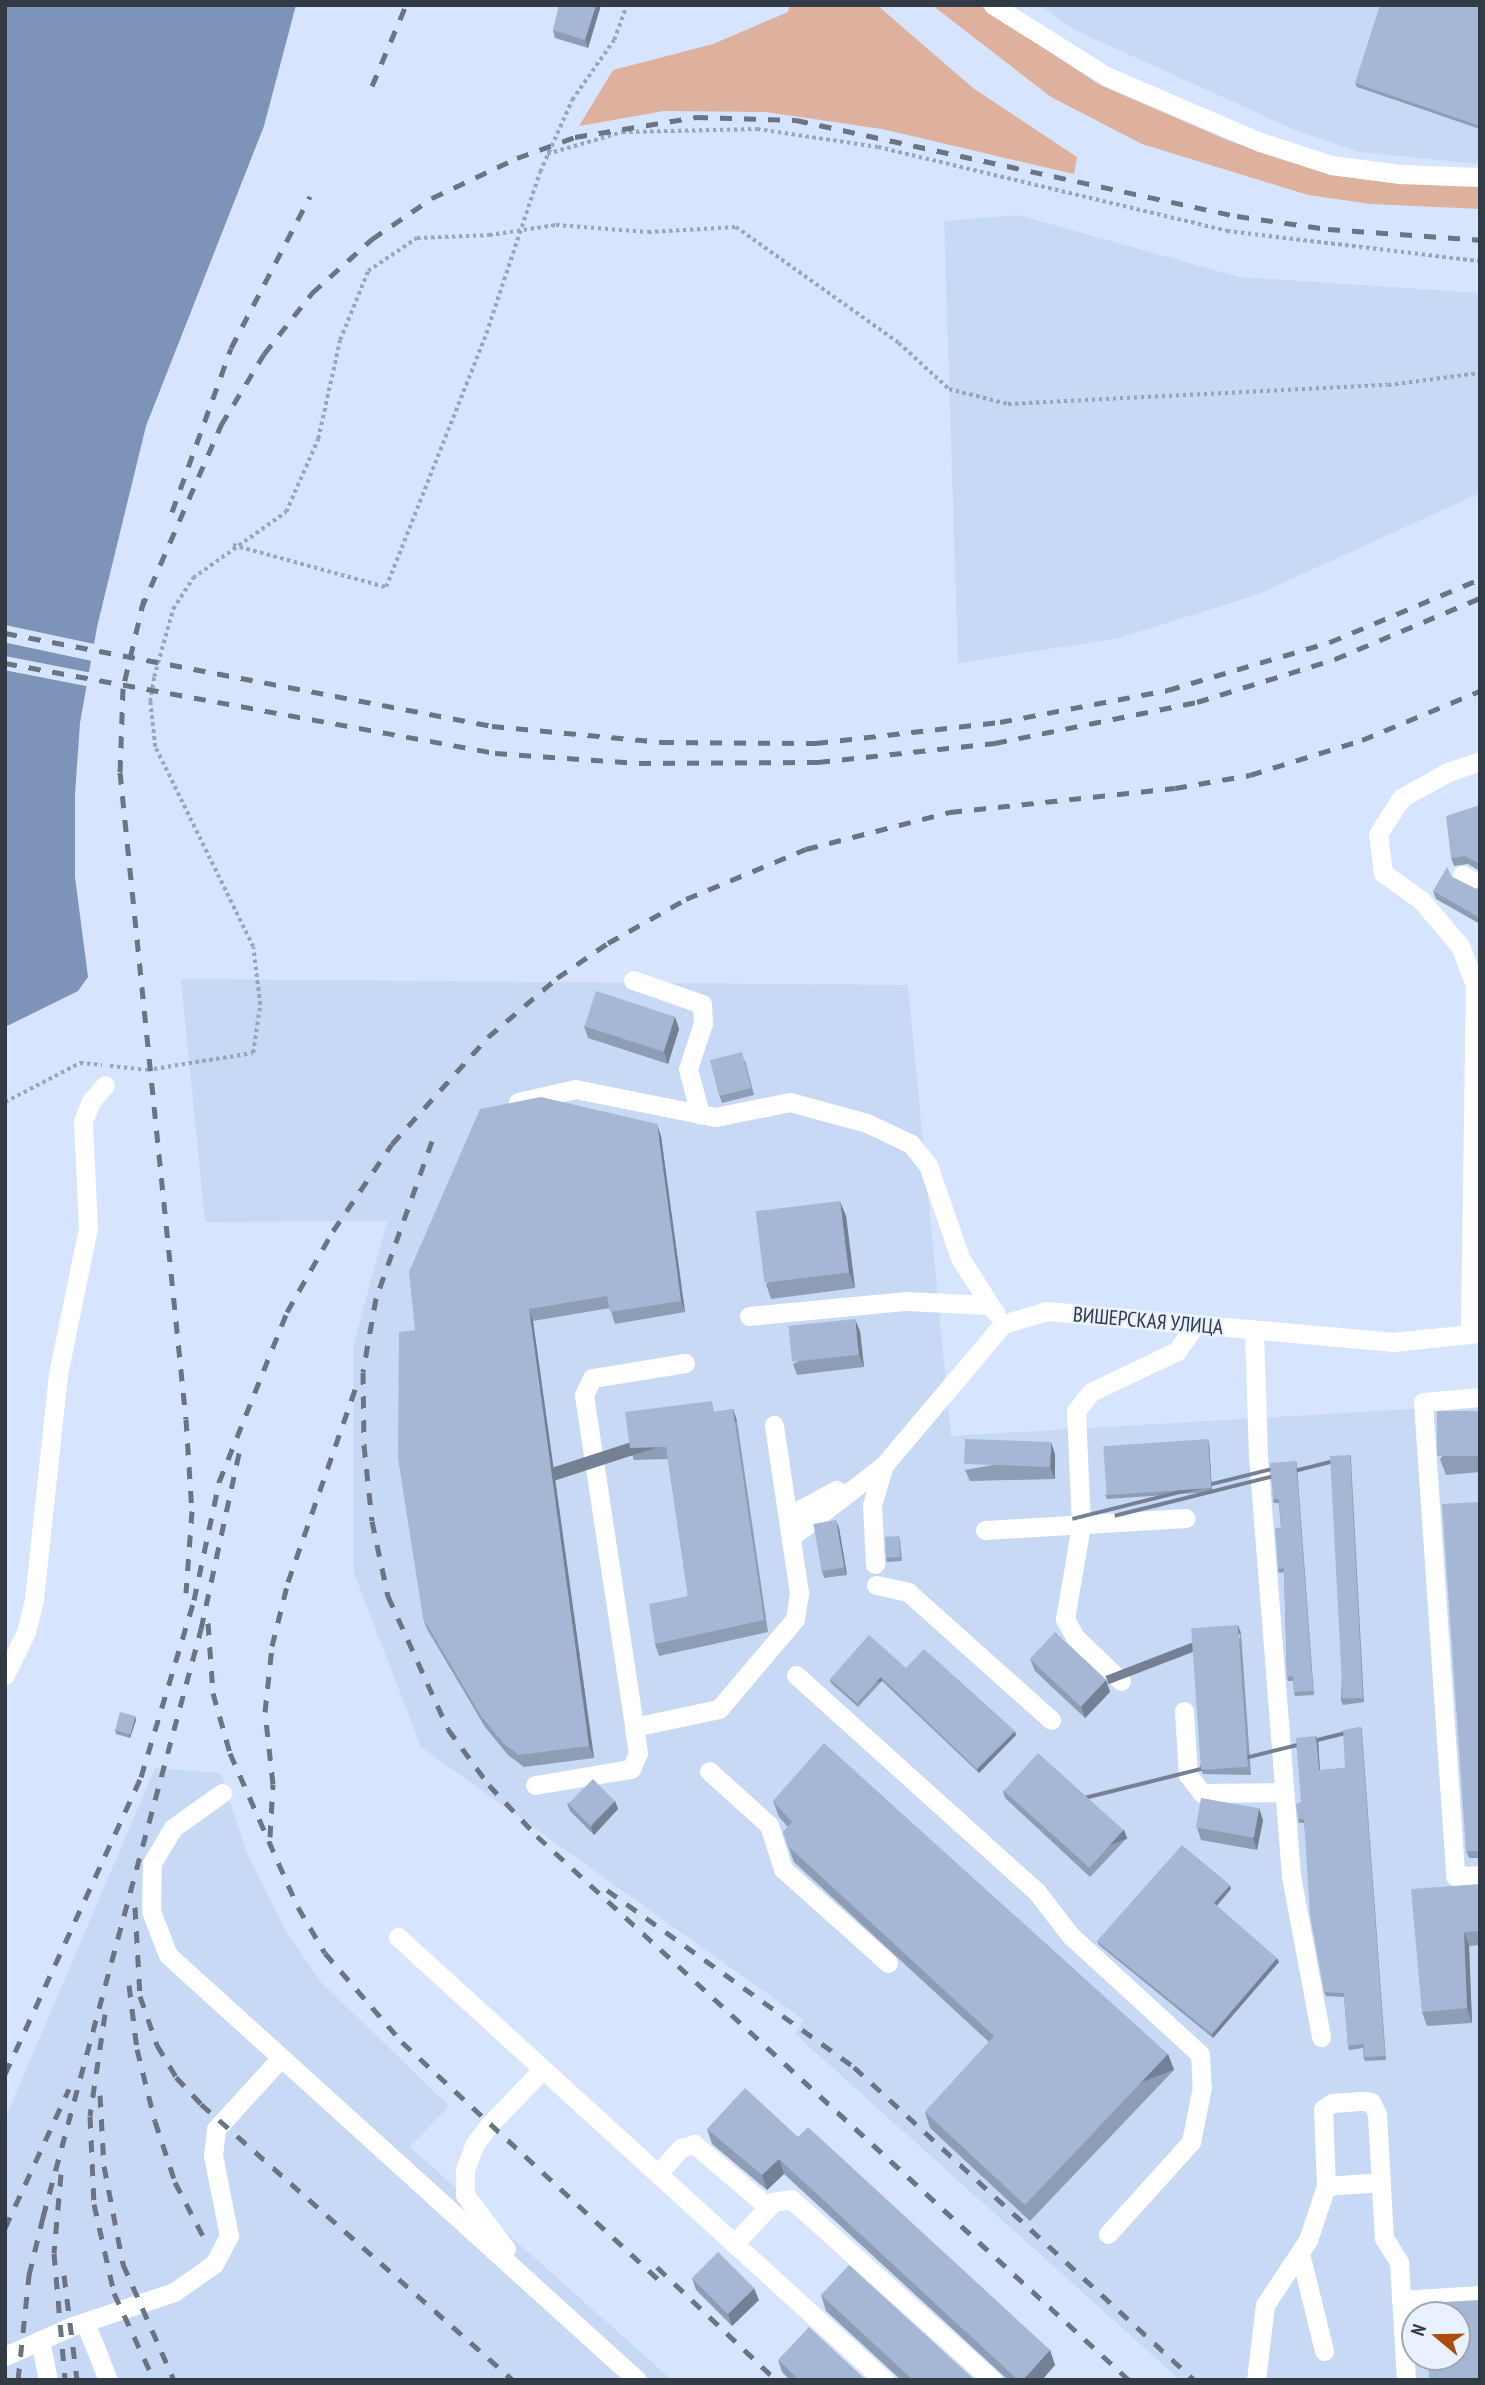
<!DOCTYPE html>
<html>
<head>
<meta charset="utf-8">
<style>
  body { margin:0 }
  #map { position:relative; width:1485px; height:2385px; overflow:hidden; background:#d6e5fd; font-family:"PT Sans Narrow",sans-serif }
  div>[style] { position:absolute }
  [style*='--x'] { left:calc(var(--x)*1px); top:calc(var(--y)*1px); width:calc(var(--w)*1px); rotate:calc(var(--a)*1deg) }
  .built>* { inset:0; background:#c8d9f6 }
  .green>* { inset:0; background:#ddb19d }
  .water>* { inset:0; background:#7d93b7 }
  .pier>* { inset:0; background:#d6e5fd; transform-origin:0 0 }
  .path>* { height:3.5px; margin-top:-1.75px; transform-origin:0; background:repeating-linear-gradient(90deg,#99a5b8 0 3.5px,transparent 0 7px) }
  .minor>* { height:19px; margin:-9.5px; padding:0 9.5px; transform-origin:9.5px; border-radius:9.5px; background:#fff }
  .rail>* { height:5px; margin-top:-2.5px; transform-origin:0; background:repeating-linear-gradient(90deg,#6a7483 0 12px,transparent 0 24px) }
  .wall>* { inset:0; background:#8e9db6 }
  .shaded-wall>* { inset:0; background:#748094; transform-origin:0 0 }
  .building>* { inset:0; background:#a5b7d4; transform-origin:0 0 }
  span { translate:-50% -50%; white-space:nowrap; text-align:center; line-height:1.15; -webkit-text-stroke:5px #eaf1fe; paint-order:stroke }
  .street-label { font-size:21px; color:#323a45 }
  .frame { position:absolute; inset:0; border:7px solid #323a45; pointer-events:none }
  .north { position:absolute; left:1401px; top:2301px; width:70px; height:70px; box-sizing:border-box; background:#eaf1fe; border:2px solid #a0a8b4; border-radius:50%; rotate:289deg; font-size:19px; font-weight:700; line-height:28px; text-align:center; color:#323a45 }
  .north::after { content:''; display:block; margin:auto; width:24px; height:32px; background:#ad4b0c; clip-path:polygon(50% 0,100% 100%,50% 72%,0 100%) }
</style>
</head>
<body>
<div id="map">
  <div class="built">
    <div style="clip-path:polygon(1040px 5px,1480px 5px,1480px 164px,1358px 152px,1293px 129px,1075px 30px)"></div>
    <div style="clip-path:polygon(1018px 215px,1239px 277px,1480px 293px,1480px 493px,1256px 595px,1119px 638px,958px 663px,944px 221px)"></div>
    <div style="clip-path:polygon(evenodd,181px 979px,908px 985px,951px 1436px,1480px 1405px,1480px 2380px,1180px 2380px,795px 2034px,804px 2020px,421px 1747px,354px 1573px,354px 1343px,387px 1221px,205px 1222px,181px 979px,1415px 2315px,1457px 2315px,1457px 2357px,1415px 2357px,1415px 2315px)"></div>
    <div style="clip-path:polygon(155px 1768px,221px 1773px,246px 1851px,287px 1933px,321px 1982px,449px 2106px,410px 2147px,672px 2380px,5px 2380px,5px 2119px)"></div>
  </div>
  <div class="green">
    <div style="clip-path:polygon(790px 5px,877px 5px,973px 88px,1077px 157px,1074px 174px,882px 129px,766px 112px,664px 111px,579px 126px,613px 70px,713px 44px,788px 12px)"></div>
    <div style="clip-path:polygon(932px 5px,979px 5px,1100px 85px,1227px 140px,1267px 154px,1480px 185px,1480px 209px,1371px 204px,1308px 195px,1142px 144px,1051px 97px)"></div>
  </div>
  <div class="water">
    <div style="clip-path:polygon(5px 5px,296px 5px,264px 126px,146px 426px,97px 627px,80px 723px,75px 794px,75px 877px,88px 977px,78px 991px,5px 1027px)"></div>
  </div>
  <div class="pier">
    <div style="left:5px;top:625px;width:95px;height:17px;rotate:12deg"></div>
    <div style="left:5px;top:656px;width:89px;height:14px;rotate:11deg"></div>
  </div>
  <div class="path">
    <div style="--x:547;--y:154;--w:78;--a:-16.3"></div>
    <div style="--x:622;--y:132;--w:135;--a:-1.3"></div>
    <div style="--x:757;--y:129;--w:122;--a:8.5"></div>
    <div style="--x:878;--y:147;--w:359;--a:13.5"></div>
    <div style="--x:1227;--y:231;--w:255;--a:6.8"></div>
    <div style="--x:233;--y:545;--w:159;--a:15.4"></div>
    <div style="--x:386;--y:587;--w:266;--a:-68.4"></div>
    <div style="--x:484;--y:340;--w:177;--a:-71.6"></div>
    <div style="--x:540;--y:172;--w:79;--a:-66"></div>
    <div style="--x:572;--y:100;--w:73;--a:-55"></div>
    <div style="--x:614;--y:40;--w:37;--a:-70"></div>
    <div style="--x:110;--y:1066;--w:37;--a:6"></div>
    <div style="--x:147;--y:1070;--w:107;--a:-9.1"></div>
    <div style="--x:253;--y:1053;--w:49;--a:-81.7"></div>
    <div style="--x:260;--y:1005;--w:58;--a:-96.9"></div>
    <div style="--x:253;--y:947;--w:223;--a:-116.1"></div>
    <div style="--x:155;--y:747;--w:45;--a:-96.3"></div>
    <div style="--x:150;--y:702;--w:25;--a:-81"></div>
    <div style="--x:154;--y:677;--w:71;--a:-74.4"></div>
    <div style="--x:173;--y:609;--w:37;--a:-57"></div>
    <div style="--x:193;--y:578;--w:114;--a:-35.4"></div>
    <div style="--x:286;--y:512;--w:80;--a:-66.3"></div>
    <div style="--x:318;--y:439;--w:101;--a:-77.5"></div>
    <div style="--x:340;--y:340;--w:74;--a:-67.9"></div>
    <div style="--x:368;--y:271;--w:59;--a:-34"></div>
    <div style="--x:417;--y:238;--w:72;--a:-2.4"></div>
    <div style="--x:489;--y:235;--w:68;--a:-8.5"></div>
    <div style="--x:556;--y:225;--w:92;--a:4.4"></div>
    <div style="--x:648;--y:232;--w:88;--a:-3.3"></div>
    <div style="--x:736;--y:227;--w:200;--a:35.4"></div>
    <div style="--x:899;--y:343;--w:68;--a:42.6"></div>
    <div style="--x:949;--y:389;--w:61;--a:14.3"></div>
    <div style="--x:1008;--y:404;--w:380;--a:-2.9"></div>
    <div style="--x:1388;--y:385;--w:93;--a:-7.4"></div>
    <div style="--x:5;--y:1102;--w:85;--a:-27.5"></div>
    <div style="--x:80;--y:1063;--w:22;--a:5"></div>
  </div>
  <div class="minor">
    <div style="--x:993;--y:5;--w:133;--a:32.1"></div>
    <div style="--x:1106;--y:76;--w:168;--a:23.2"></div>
    <div style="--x:1260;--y:142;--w:75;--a:17.9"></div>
    <div style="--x:1331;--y:165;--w:69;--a:7.5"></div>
    <div style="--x:1399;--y:174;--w:81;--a:2.1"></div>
    <div style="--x:1462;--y:875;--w:21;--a:29"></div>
    <div style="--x:633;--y:980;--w:73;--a:19.2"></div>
    <div style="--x:702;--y:1004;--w:19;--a:87"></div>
    <div style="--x:703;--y:1023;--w:48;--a:108.1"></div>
    <div style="--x:688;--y:1069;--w:47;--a:75.1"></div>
    <div style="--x:518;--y:1102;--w:58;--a:-12.8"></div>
    <div style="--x:575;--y:1089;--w:143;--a:11.3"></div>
    <div style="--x:715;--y:1117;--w:76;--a:-11.3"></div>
    <div style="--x:790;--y:1102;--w:80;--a:15.3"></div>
    <div style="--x:867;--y:1123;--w:49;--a:25.5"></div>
    <div style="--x:911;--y:1144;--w:27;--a:51"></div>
    <div style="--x:928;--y:1165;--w:98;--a:71"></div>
    <div style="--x:960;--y:1258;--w:56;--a:57.4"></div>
    <div style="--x:749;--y:1316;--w:158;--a:-5.5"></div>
    <div style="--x:906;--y:1301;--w:84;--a:2.7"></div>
    <div style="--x:990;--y:1305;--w:9;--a:54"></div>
    <div style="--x:1254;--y:1330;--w:126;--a:88.2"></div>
    <div style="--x:1258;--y:1456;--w:421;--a:85.5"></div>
    <div style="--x:1291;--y:1876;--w:164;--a:79.4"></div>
    <div style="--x:1470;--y:1333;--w:348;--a:-89.2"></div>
    <div style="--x:1475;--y:985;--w:42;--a:-111"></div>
    <div style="--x:1460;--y:946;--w:60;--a:-130.3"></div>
    <div style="--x:1421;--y:900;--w:47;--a:-144.6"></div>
    <div style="--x:1383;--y:873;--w:39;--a:-97"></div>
    <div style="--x:1378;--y:834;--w:43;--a:-57.4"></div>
    <div style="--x:1401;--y:798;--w:54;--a:-29"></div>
    <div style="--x:1448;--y:772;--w:34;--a:-19"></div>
    <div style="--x:685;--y:1363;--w:94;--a:170.8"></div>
    <div style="--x:592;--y:1378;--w:19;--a:115"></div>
    <div style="--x:584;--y:1395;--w:336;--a:81.4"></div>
    <div style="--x:634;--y:1727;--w:87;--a:-12"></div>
    <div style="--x:719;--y:1709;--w:118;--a:-49.8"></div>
    <div style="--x:795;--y:1619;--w:26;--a:-81"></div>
    <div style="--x:799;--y:1593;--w:170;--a:-98.5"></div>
    <div style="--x:1480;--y:1397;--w:57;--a:175"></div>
    <div style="--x:1423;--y:1402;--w:475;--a:86.1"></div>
    <div style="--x:1455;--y:1876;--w:25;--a:-2"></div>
    <div style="--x:788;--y:1516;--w:55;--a:-28.4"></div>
    <div style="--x:985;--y:1530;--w:201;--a:-3.4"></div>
    <div style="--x:791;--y:1537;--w:118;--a:-37.7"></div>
    <div style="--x:884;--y:1465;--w:185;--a:-49.8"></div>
    <div style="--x:1003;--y:1324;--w:46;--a:-16.5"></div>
    <div style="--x:1047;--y:1311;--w:346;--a:5.1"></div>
    <div style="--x:1392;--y:1342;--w:88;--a:-5.8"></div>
    <div style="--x:875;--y:1564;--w:59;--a:-92.9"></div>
    <div style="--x:872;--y:1505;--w:42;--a:-73.3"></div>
    <div style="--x:876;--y:1585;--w:33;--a:12"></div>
    <div style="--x:908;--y:1592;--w:192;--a:41.8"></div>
    <div style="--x:5;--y:1675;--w:48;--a:-64"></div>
    <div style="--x:26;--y:1632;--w:34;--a:-76"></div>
    <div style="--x:34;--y:1599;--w:226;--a:-83.9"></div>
    <div style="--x:58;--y:1374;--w:149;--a:-78.4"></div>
    <div style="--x:88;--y:1228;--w:107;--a:-92.7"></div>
    <div style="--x:83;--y:1121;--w:22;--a:-68"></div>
    <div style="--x:91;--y:1101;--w:21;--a:-49"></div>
    <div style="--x:796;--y:1675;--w:324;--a:42"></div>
    <div style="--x:1037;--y:1892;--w:54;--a:52.5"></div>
    <div style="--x:1070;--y:1935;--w:176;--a:42.5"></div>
    <div style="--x:1200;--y:2054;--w:33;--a:87"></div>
    <div style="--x:1202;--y:2087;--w:56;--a:101.3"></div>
    <div style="--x:1191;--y:2142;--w:124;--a:132.1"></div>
    <div style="--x:1121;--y:1681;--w:64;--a:-136.3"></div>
    <div style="--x:1075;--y:1637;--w:21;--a:-119"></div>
    <div style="--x:1065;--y:1619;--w:95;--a:-80.3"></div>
    <div style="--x:1081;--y:1525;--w:114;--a:-92.5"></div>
    <div style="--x:1076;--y:1411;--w:24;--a:-52"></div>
    <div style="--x:1091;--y:1392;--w:95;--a:-25.5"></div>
    <div style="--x:1177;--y:1351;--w:32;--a:-55"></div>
    <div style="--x:1184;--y:1711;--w:64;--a:86.4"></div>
    <div style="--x:1188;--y:1775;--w:23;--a:52"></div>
    <div style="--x:1202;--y:1793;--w:82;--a:-0.7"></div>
    <div style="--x:709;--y:1771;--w:81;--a:42"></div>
    <div style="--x:769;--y:1825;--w:46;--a:72.3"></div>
    <div style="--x:783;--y:1869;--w:141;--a:41.8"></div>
    <div style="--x:535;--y:1785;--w:97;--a:-9.5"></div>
    <div style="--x:631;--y:1769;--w:17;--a:-66"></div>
    <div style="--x:638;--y:1753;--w:26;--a:-99"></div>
    <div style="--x:222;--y:1793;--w:60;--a:144.5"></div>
    <div style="--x:173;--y:1828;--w:41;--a:121"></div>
    <div style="--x:152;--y:1863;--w:48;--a:91.2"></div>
    <div style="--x:151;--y:1911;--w:47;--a:68.9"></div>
    <div style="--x:168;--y:1955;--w:633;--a:42.18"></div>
    <div style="--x:398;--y:1937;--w:658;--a:42.35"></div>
    <div style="--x:658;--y:2174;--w:35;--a:-49"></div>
    <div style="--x:681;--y:2148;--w:14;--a:-17"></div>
    <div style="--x:694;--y:2144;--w:97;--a:40.4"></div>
    <div style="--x:1326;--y:2186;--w:55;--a:-4.2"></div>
    <div style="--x:734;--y:2244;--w:57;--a:-47.1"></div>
    <div style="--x:773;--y:2202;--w:18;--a:-9"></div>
    <div style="--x:791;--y:2199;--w:270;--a:42"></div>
    <div style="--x:506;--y:2249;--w:68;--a:-127.2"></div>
    <div style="--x:465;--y:2195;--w:25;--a:-90"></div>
    <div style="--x:465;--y:2170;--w:27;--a:-70"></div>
    <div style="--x:474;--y:2145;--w:26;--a:-53"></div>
    <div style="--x:490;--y:2124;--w:76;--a:-46.1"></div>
    <div style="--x:1300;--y:2253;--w:101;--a:76.2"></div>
    <div style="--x:1401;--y:2300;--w:79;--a:-3.6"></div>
    <div style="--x:85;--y:2322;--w:62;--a:68.4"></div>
    <div style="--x:40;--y:2340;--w:41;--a:78.7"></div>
    <div style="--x:5;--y:2356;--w:71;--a:-24"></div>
    <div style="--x:70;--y:2327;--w:110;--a:-18.6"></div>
    <div style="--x:174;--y:2292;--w:49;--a:-35"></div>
    <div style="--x:214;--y:2264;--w:32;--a:-62"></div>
    <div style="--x:229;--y:2236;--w:83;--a:-101.2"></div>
    <div style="--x:213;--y:2155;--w:26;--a:-83"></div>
    <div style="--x:216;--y:2129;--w:95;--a:-47.6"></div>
    <div style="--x:1256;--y:2380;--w:76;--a:-83.2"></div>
    <div style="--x:1265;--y:2305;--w:78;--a:-56.5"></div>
    <div style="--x:1308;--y:2240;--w:57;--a:-71.6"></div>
    <div style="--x:1326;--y:2186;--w:77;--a:-92.2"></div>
    <div style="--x:1323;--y:2109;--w:11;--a:-34"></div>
    <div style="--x:1332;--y:2103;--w:32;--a:-4"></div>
    <div style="--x:1364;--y:2101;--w:7;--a:8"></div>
    <div style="--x:1371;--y:2102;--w:13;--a:63"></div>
    <div style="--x:1377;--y:2114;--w:124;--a:86.8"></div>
    <div style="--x:1384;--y:2238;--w:28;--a:58"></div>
    <div style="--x:1399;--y:2262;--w:118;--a:86.6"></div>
  </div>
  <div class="rail">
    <div style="--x:372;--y:86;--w:88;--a:-67.2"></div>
    <div style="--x:172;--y:512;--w:174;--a:-70.2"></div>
    <div style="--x:231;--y:348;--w:171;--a:-62.5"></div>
    <div style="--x:144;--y:599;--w:91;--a:103.3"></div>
    <div style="--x:123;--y:688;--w:84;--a:92"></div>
    <div style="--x:120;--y:772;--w:650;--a:84.18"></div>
    <div style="--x:186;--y:1419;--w:92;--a:86.3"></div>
    <div style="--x:192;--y:1511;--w:82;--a:94.2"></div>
    <div style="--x:141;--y:609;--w:201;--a:-66.5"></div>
    <div style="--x:221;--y:425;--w:83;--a:-58.8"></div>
    <div style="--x:264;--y:354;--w:78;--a:-51.8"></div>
    <div style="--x:312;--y:293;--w:81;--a:-42"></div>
    <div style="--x:372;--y:239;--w:73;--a:-34.3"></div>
    <div style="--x:432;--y:198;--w:94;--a:-25.2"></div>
    <div style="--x:517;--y:158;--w:62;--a:-19.9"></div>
    <div style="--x:575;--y:137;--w:123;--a:-9.4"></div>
    <div style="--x:696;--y:117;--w:100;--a:1.7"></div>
    <div style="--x:796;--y:120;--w:451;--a:12.3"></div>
    <div style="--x:1237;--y:216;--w:92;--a:8.1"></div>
    <div style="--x:1328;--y:229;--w:152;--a:4.1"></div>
    <div style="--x:5;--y:633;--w:496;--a:10.8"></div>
    <div style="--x:492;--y:726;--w:171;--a:5.4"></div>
    <div style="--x:662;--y:742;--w:154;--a:0.4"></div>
    <div style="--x:816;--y:743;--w:185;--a:-6.5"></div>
    <div style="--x:1000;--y:722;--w:171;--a:-10.8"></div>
    <div style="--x:1168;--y:690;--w:169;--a:-16.5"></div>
    <div style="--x:1330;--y:642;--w:163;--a:-22.8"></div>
    <div style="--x:5;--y:663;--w:498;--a:10.4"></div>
    <div style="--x:495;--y:753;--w:144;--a:4"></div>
    <div style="--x:639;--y:763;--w:179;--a:-0.3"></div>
    <div style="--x:818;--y:762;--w:178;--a:-6.1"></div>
    <div style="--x:995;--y:743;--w:206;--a:-11.5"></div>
    <div style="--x:1197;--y:702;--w:145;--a:-17.3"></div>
    <div style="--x:1335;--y:659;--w:157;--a:-22.8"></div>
    <div style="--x:432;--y:1141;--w:167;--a:109.6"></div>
    <div style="--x:376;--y:1298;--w:75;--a:100"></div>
    <div style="--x:363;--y:1372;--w:73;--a:89.2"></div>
    <div style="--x:364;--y:1445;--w:76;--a:84"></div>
    <div style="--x:372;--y:1521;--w:77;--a:78"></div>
    <div style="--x:388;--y:1596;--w:146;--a:65.7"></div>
    <div style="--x:448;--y:1729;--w:69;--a:53.8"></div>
    <div style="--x:489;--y:1785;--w:70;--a:46.7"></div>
    <div style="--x:537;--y:1836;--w:804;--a:42.58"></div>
    <div style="--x:208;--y:1623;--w:70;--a:85.9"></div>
    <div style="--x:213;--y:1693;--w:62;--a:74.2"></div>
    <div style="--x:230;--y:1753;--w:168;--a:66.2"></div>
    <div style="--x:298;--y:1907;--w:53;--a:59.6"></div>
    <div style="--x:325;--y:1953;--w:118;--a:49.1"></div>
    <div style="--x:402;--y:2042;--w:352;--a:42.8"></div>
    <div style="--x:270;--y:1837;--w:53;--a:-86.8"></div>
    <div style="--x:273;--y:1784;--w:72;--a:-96.3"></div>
    <div style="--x:265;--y:1712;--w:66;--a:-83.9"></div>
    <div style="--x:272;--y:1646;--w:66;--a:-76"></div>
    <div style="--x:288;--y:1582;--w:210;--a:-70.8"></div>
    <div style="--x:607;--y:1890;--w:304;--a:35.6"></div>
    <div style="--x:854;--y:2067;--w:462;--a:42.6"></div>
    <div style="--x:135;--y:1907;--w:89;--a:86.8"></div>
    <div style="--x:140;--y:1996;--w:52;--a:70.9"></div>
    <div style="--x:157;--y:2045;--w:37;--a:59"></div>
    <div style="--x:176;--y:2077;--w:37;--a:47"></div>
    <div style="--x:201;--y:2104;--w:417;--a:41.5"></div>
    <div style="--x:129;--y:1985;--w:64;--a:82.9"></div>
    <div style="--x:137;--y:2049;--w:74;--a:76"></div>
    <div style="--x:155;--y:2121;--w:64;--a:71.8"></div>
    <div style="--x:175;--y:2182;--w:63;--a:62.6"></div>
    <div style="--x:105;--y:2014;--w:103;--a:98.4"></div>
    <div style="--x:90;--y:2116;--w:88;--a:87.4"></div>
    <div style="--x:94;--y:2204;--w:91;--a:77.3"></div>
    <div style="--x:114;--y:2293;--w:96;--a:65.3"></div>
    <div style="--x:5;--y:2074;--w:327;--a:-65.4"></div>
    <div style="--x:141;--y:1777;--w:185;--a:-73.3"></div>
    <div style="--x:194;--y:1600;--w:121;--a:-78"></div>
    <div style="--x:219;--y:1482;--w:183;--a:-68.2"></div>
    <div style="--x:287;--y:1312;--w:93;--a:-60.4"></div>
    <div style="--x:333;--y:1231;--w:105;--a:-55.9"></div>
    <div style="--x:392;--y:1144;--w:144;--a:-48.1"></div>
    <div style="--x:488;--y:1037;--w:91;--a:-40.5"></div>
    <div style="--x:557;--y:978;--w:62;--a:-34.5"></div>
    <div style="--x:608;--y:943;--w:90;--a:-29.4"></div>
    <div style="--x:686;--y:899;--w:130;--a:-22.6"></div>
    <div style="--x:806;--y:849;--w:149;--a:-14.4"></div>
    <div style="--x:950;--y:812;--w:226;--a:-6.1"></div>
    <div style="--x:1175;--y:788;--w:76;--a:-9.8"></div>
    <div style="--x:1250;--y:775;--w:117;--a:-17.4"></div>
    <div style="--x:1362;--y:740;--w:128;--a:-22.6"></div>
    <div style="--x:100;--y:2095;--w:71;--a:86.8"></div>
    <div style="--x:104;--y:2166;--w:100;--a:79"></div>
    <div style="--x:123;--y:2264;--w:127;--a:66.3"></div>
    <div style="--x:61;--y:2174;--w:79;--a:95.1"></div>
    <div style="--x:54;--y:2253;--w:127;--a:85"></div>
    <div style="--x:5;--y:2228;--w:153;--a:-65.3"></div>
    <div style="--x:657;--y:2267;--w:164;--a:43.5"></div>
    <div style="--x:64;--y:2275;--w:106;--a:82.9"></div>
    <div style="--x:18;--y:2380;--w:106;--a:-84"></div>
    <div style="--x:29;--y:2275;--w:60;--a:-76.4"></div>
    <div style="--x:43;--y:2217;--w:609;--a:-74.96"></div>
    <div style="--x:201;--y:1629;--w:185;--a:-77.8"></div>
  </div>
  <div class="wall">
    <div style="clip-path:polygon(601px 5px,588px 48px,555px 38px,553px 30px)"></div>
    <div style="clip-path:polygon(1480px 5px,1480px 129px,1357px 87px,1355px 83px)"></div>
    <div style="clip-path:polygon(1480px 805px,1480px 871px,1468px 864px,1454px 866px,1451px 858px)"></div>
    <div style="clip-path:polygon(1452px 877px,1476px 889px,1480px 886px,1480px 924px,1436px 899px,1433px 891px)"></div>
    <div style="clip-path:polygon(675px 1017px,679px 1029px,668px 1064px,588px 1038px,584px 1026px)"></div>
    <div style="clip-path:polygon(745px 1060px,754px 1095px,722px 1103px,719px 1095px)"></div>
    <div style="clip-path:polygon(661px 1136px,685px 1312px,615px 1324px,610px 1308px,533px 1321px,594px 1758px,524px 1767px,508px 1755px,485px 1727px,427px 1629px,423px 1618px,415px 1330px)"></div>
    <div style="clip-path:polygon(846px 1216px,855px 1288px,771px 1299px,766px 1284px)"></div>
    <div style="clip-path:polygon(860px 1331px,864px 1367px,797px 1375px,793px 1364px)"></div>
    <div style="clip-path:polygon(733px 1409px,737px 1421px,768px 1632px,659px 1656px,655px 1644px,688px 1596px,668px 1459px,634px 1460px,630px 1448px,716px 1412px)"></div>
    <div style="clip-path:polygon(1480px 1411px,1480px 1472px,1446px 1475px,1440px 1459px)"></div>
    <div style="clip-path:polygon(1209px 1443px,1212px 1492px,1107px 1499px,1105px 1495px)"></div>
    <div style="clip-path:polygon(1055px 1454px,1055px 1479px,970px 1481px,965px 1470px)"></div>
    <div style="clip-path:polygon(1350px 1455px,1351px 1459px,1364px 1702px,1343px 1705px,1341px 1701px)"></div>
    <div style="clip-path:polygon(1297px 1465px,1314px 1695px,1295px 1696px,1294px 1692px,1293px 1681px,1288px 1681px,1287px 1677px,1284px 1572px,1279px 1573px,1278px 1569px,1281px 1528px,1279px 1503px,1274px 1503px,1273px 1499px)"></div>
    <div style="clip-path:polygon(1480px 1502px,1480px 1858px,1469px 1858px,1466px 1851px)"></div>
    <div style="clip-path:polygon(839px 1528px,847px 1575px,824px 1578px,822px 1571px)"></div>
    <div style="clip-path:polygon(899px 1536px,900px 1540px,902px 1561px,887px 1562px,886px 1558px)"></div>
    <div style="clip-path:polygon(1241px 1633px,1251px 1775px,1203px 1774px,1200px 1766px)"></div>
    <div style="clip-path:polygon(1030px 1659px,1106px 1680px,1110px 1692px,1085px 1718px,1035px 1671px)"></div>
    <div style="clip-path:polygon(906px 1668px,1016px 1735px,979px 1773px,882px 1681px,858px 1707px,831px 1683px,830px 1679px)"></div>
    <div style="clip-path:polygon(135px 1716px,136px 1720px,130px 1738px,116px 1734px,115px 1730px)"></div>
    <div style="clip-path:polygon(1362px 1731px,1386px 2060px,1365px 2061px,1363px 2057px,1363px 2048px,1349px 2050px,1348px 2046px,1344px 1997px,1326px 1996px,1324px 1992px,1304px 1823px,1299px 1823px,1298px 1819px,1316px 1736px,1318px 1740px,1320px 1770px,1345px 1768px)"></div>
    <div style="clip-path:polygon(1003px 1790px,1124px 1830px,1127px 1838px,1090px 1877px,1005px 1798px)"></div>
    <div style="clip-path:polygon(615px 1801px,618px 1809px,594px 1835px,570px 1811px,567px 1803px)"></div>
    <div style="clip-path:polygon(773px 1801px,1168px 2054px,1174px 2070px,1030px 2221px,930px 2128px,925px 2112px,989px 2042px,794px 1862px,783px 1832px,788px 1827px,779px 1817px)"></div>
    <div style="clip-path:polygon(1263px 1820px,1257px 1850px,1201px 1840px,1197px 1828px)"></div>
    <div style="clip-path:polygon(1480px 1884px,1480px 1945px,1469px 1946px,1472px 2023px,1427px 2026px,1422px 2012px)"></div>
    <div style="clip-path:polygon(1231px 1889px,1217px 1906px,1279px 1962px,1213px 2038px,1099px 1945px,1097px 1941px)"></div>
    <div style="clip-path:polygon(707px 2129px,798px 2137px,1050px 2350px,1055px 2365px,1042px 2380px,1008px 2380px,784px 2174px,767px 2190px,712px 2144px)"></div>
    <div style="clip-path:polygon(692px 2278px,759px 2300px,732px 2326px,696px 2290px)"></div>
    <div style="clip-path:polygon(821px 2295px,975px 2380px,901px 2380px,826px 2311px)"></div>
    <div style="clip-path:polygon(778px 2360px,866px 2380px,790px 2380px,782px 2372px)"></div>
  </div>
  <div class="shaded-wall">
    <div style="clip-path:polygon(596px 5px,601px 5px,588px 48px,585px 40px)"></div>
    <div style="clip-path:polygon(675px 1017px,679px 1029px,668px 1064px,664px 1052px)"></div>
    <div style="clip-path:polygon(657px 1124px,661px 1136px,685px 1312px,681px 1301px)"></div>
    <div style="clip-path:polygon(840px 1201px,846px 1216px,855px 1288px,849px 1272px)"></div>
    <div style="clip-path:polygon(529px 1309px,533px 1321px,594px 1758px,589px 1746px)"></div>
    <div style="clip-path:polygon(855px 1319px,860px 1331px,864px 1367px,859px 1355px)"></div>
    <div style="left:733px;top:1409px;width:13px;height:213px;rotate:72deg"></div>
    <div style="clip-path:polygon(1208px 1439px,1209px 1443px,1212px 1492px,1211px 1488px)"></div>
    <div style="clip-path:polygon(1051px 1442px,1055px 1454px,1055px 1479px,1050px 1467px)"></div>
    <div style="left:1350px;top:1455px;width:4px;height:243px;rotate:76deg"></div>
    <div style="left:1296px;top:1461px;width:4px;height:231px;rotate:76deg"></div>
    <div style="clip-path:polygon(836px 1520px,839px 1528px,847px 1575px,844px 1567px)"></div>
    <div style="left:1238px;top:1625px;width:9px;height:142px;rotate:69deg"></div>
    <div style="left:881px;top:1677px;width:4px;height:35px;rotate:76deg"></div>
    <div style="clip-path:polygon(1106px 1680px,1110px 1692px,1085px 1718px,1081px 1706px)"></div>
    <div style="clip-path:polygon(135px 1716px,136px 1720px,130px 1738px,129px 1734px)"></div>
    <div style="left:1361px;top:1727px;width:4px;height:330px;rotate:76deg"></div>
    <div style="clip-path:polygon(1015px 1731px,1016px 1735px,979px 1773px,977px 1769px)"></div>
    <div style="clip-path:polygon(1316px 1736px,1318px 1740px,1320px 1774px,1319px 1770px)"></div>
    <div style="clip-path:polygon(615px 1801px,618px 1809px,594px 1835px,591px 1827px)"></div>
    <div style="clip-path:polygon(1259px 1808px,1263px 1820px,1257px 1850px,1253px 1838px)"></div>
    <div style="left:1124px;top:1830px;width:9px;height:54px;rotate:69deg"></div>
    <div style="clip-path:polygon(1230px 1885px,1231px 1889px,1215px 1907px,1214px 1903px)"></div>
    <div style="clip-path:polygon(1464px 1932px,1469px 1946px,1472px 2023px,1467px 2008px)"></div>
    <div style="clip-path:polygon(1277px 1958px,1279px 1962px,1213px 2038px,1212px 2034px)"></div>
    <div style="left:1168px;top:2054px;width:17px;height:208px;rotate:69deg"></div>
    <div style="clip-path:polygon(779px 2159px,784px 2174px,767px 2190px,762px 2175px)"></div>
    <div style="clip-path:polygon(754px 2288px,759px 2300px,732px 2326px,728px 2314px)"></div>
    <div style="clip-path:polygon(1050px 2350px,1055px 2365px,1042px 2380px,1023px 2380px)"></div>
  </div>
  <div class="building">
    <div style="clip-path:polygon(559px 5px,596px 5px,585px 40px,553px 30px)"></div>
    <div style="clip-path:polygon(1380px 5px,1480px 5px,1480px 126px,1355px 83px)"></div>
    <div style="clip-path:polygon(1480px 805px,1480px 864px,1465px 856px,1451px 858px,1446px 816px)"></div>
    <div style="clip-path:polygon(1447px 867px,1452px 877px,1476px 889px,1480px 886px,1480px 918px,1433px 891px)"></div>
    <div style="left:596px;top:991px;width:83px;height:37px;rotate:18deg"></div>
    <div style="left:742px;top:1052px;width:37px;height:33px;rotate:76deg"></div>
    <div style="clip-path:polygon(541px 1097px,657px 1124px,681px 1301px,610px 1312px,607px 1296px,529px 1309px,589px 1746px,519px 1755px,504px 1744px,481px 1716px,423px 1618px,398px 1458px,399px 1332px,415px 1330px,409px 1272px,480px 1109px)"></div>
    <div style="left:840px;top:1201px;width:72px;height:85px;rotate:83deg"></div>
    <div style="left:855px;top:1319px;width:36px;height:67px;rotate:84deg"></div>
    <div style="clip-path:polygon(712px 1401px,714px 1412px,733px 1409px,764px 1620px,655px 1644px,649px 1604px,688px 1596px,666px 1447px,630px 1448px,625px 1412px)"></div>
    <div style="left:1480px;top:1411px;width:45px;height:43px;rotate:90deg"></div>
    <div style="left:1208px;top:1439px;width:49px;height:105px;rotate:86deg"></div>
    <div style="left:1051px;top:1442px;width:25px;height:86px;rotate:92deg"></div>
    <div style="left:1350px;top:1455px;width:243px;height:20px;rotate:87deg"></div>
    <div style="clip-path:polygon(1296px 1461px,1313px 1691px,1294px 1692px,1293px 1676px,1287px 1677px,1284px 1568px,1278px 1569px,1275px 1528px,1281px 1528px,1279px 1499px,1273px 1499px,1270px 1463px)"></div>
    <div style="clip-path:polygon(1480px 1502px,1480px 1851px,1466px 1851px,1442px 1504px)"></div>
    <div style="left:836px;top:1520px;width:48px;height:23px;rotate:80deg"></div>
    <div style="left:899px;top:1536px;width:21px;height:14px;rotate:87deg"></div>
    <div style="left:1238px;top:1625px;width:142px;height:47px;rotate:86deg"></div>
    <div style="left:1055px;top:1632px;width:70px;height:37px;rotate:43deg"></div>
    <div style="clip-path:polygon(869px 1635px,906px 1668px,924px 1649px,1015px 1731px,977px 1769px,881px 1677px,857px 1703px,830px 1679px)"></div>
    <div style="left:120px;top:1712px;width:16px;height:19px;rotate:15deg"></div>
    <div style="clip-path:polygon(1361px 1727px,1385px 2056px,1363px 2057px,1364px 2044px,1348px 2046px,1344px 1993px,1324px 1992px,1310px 1915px,1304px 1819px,1298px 1819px,1296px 1804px,1301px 1802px,1296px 1738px,1316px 1736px,1319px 1770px,1345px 1768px,1343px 1730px)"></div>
    <div style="clip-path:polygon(824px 1743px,1168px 2054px,1025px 2205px,925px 2112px,994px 2036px,788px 1846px,783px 1832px,792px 1822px,773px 1801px)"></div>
    <div style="left:1038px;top:1753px;width:115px;height:51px;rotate:42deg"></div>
    <div style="left:593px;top:1779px;width:31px;height:35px;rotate:45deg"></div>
    <div style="left:1201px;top:1798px;width:59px;height:30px;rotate:10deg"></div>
    <div style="clip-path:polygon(1182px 1845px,1230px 1885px,1214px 1903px,1277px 1958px,1212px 2034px,1097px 1941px)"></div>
    <div style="clip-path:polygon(1480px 1884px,1480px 1931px,1464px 1932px,1467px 2008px,1422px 2012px,1411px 1889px)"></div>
    <div style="clip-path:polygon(745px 2088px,798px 2137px,808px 2127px,1050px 2350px,1023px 2380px,1018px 2380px,779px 2159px,762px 2175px,707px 2129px)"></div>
    <div style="left:718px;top:2252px;width:51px;height:37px;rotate:45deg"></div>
    <div style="clip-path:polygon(849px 2265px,975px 2380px,913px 2380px,821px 2295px)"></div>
    <div style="clip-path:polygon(1480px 2300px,1480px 2380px,1429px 2380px,1428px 2357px,1457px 2357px,1457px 2315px,1426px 2315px,1425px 2303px)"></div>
    <div style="clip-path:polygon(809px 2327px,866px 2380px,799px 2380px,778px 2360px)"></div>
  </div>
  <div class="street-label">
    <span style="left:1148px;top:1321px;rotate:5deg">ВИШЕРСКАЯ УЛИЦА</span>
  </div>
  <div class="frame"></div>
  <div class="north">N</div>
</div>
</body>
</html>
